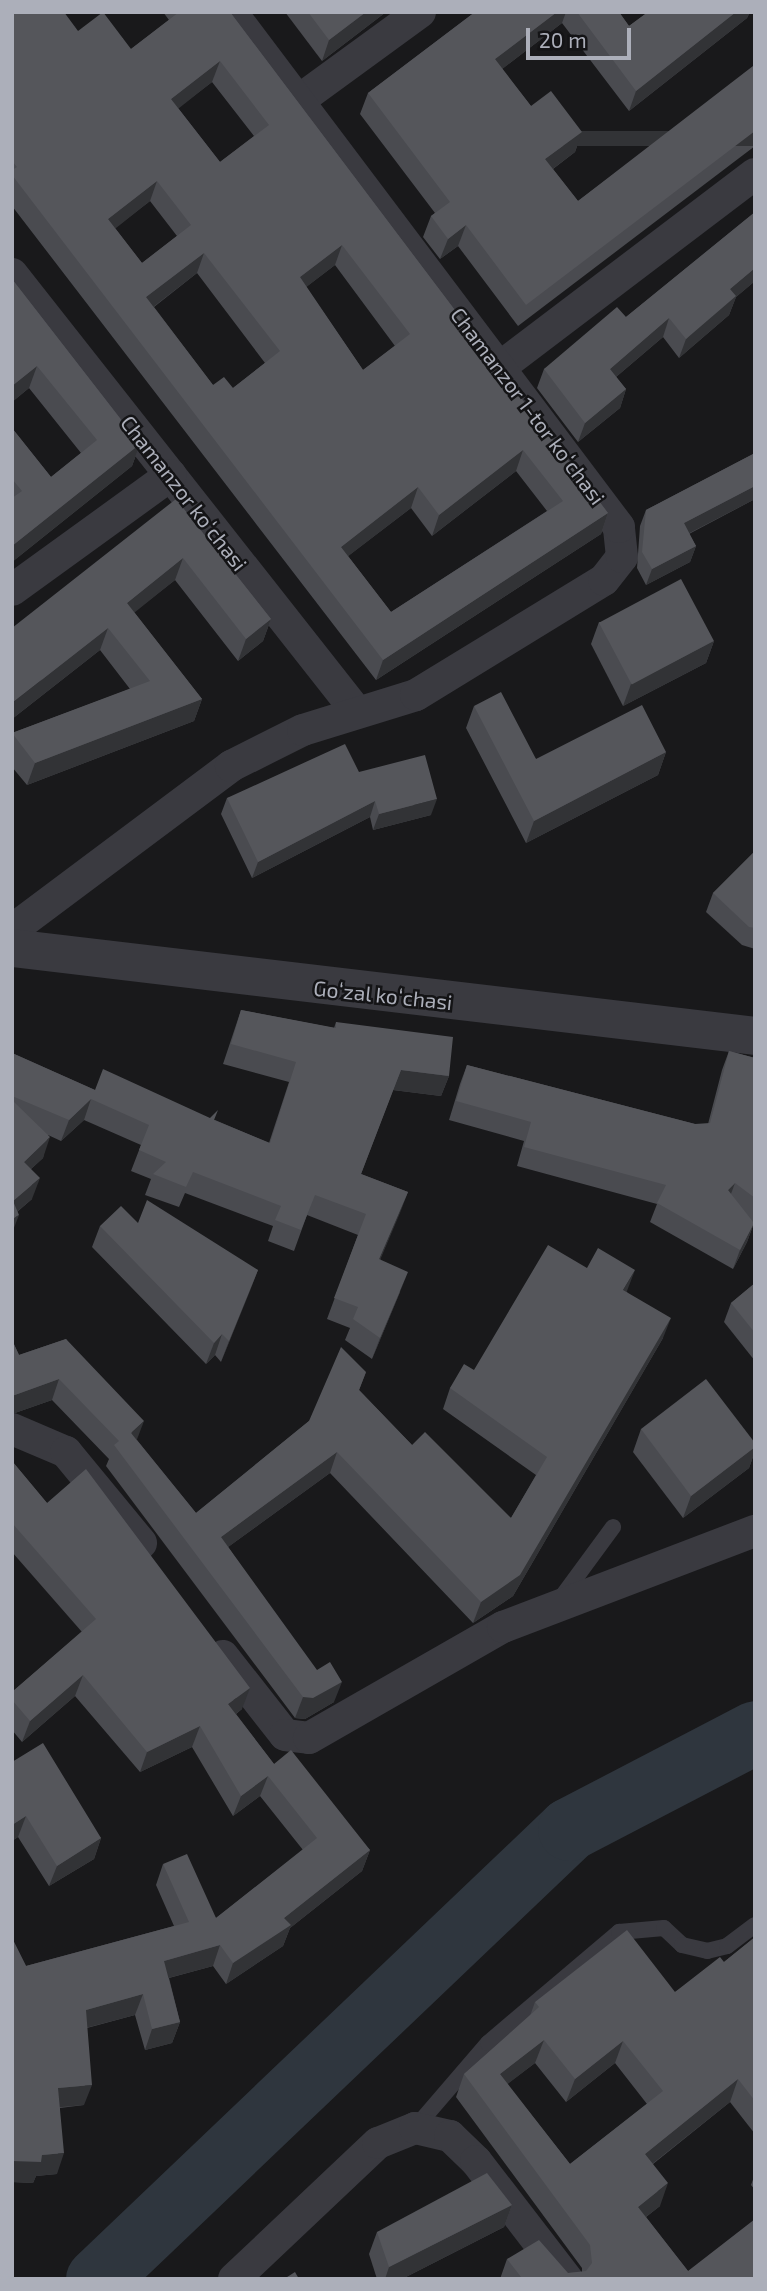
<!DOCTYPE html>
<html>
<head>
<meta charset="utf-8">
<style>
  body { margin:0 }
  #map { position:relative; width:767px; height:2291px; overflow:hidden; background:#19191b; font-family:"Exo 2",sans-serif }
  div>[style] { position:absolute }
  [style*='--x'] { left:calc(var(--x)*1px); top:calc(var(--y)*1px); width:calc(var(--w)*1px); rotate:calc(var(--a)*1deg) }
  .river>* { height:63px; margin:-31.5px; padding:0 31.5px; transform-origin:31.5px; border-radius:31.5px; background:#2f363e }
  .service>* { height:16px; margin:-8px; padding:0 8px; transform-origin:8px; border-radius:8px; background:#3a3a40 }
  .minor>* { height:32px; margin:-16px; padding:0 16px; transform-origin:16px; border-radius:16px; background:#3a3a40 }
  .tertiary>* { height:38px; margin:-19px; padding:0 19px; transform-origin:19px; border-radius:19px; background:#3a3a40 }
  .wall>* { inset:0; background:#4a4b50 }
  .shaded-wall>* { inset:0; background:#323336; transform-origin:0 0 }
  .building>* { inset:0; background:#55565b; transform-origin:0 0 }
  span { translate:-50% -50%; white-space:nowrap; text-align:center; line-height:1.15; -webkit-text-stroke:5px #141416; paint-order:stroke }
  .street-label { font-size:21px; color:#acafba }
  .frame { position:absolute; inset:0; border:14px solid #acafba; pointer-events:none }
  .scale { position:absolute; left:526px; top:28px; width:105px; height:32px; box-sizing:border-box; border:4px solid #acafba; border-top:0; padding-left:9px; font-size:21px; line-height:24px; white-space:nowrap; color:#acafba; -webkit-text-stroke:5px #141416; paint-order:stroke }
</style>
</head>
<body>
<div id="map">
  <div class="river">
    <div style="--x:97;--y:2279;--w:652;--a:-43.63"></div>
    <div style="--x:569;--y:1829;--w:210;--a:-27.5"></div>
  </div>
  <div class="service">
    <div style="--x:558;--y:1602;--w:93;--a:-53.7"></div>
    <div style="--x:415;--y:2128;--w:112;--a:-49.3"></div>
    <div style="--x:488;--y:2043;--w:172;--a:-40.3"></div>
    <div style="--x:619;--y:1932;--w:45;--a:-5.1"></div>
    <div style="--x:664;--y:1928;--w:25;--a:43"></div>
    <div style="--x:682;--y:1945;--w:26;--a:13"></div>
    <div style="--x:707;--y:1951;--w:21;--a:-14"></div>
    <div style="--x:727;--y:1946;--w:35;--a:-37"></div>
  </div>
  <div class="minor">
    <div style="--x:298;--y:101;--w:151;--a:-36.1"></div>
    <div style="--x:12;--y:274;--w:558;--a:51.77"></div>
    <div style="--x:499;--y:368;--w:321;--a:-37.2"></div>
    <div style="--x:12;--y:590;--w:196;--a:-35.9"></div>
    <div style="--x:12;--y:930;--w:274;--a:-36.8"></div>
    <div style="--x:231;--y:766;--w:80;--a:-26.6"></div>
    <div style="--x:303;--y:730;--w:118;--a:-17.2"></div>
    <div style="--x:416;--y:695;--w:220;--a:-31.5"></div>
    <div style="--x:604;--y:580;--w:29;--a:-52"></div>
    <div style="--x:622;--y:557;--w:30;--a:-96"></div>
    <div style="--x:619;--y:527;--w:645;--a:-126.99"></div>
    <div style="--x:12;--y:1429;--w:59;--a:23.1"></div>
    <div style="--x:66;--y:1452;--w:118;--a:50.5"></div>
    <div style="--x:223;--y:1656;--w:100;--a:51.9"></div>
    <div style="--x:285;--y:1735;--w:24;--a:7"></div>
    <div style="--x:309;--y:1738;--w:224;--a:-29.8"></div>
    <div style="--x:503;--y:1627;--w:270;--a:-20.9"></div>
    <div style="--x:234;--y:2279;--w:198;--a:-43.4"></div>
    <div style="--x:378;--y:2143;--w:40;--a:-22"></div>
    <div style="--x:415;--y:2128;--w:36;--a:13"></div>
    <div style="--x:450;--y:2136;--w:36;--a:44"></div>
    <div style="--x:476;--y:2161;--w:149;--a:52.4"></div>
  </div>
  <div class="tertiary">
    <div style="--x:12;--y:948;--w:748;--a:6.75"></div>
  </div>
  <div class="wall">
    <div style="clip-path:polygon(evenodd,12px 12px,78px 31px,131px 49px,169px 20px,163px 12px,230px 12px,608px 513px,601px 534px,376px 680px,12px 206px,12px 12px,212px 82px,254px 136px,220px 162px,178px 108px,212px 82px,12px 12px,150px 201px,177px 236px,142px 263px,115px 228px,150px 201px,12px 12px,335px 265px,395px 346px,363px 370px,306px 287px,335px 265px,12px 12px,197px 273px,265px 363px,233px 388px,213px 385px,154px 307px,197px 273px,12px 12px,516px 471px,547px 511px,391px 612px,348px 556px,411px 508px,432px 536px,516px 471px)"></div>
    <div style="clip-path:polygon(285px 12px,386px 12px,322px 61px)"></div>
    <div style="clip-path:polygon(475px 12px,619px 12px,629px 26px,648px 12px,750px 12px,747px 18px,629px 111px,562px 23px,502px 69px,531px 106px,582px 132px,575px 152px,553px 169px,578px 201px,755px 68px,755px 146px,518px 326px,458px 246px,440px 259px,423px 237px,431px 216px,435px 213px,360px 114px,368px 93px)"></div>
    <div style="clip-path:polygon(755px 212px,755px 281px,736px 297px,729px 315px,679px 358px,663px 337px,616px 377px,626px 389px,620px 408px,578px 442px,537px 388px,544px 369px,626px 317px)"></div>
    <div style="clip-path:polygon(12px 279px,140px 444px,132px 466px,12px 562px,12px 428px,51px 477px,81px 453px,29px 388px,12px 402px)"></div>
    <div style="clip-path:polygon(755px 453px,755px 499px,689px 534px,696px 546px,690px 562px,646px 585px,637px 568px,640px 526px,646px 510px)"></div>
    <div style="clip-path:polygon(176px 499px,271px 619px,263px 641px,238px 661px,175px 580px,134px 612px,202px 699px,194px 721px,27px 785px,12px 767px,12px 733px,130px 689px,100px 650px,12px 719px)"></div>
    <div style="clip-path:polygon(599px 622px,714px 641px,706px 663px,623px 706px,591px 644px)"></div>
    <div style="clip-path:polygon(474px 706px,536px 759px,666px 752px,658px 775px,526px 843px,466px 728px)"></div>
    <div style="clip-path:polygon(359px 772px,431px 815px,373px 830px,370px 817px,252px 878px,221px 814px,227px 798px)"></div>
    <div style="clip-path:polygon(755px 851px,755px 949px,742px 945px,706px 912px,713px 893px)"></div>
    <div style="clip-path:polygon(241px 1010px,334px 1028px,336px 1022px,449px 1076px,441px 1096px,393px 1090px,361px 1174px,408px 1192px,380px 1259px,400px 1292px,372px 1359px,345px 1340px,350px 1328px,327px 1319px,358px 1235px,307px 1215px,294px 1251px,268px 1241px,273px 1226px,185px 1193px,179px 1207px,145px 1195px,151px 1179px,131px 1171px,141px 1145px,84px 1120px,61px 1141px,48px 1135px,43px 1158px,31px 1169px,32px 1199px,17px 1212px,12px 1233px,12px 1053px,95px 1090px,215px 1120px,269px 1143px,289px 1082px,223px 1064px)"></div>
    <div style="clip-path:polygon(729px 1051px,755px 1058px,755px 1223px,752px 1221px,754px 1223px,747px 1242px,733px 1269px,650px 1222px,657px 1204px,517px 1166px,524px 1141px,449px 1120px,460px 1084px,467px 1065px,695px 1124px,708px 1124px,722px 1070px)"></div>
    <div style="clip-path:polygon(138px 1223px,258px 1270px,221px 1362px,215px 1355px,206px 1364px,92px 1247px,100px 1226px)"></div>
    <div style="clip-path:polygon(755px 1283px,755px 1361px,724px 1322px,731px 1303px)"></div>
    <div style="clip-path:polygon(626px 1291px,663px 1338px,513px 1596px,473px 1623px,330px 1473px,228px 1547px,334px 1702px,305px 1719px,295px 1718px,106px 1466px,109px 1459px,52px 1400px,12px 1414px,12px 1340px,19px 1355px,66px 1339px,137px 1440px,196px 1513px,309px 1421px,366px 1372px,359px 1390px,412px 1445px,511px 1518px,536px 1475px,443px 1409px,450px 1388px,474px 1370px)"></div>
    <div style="clip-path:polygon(641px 1429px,755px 1443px,755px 1451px,749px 1468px,683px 1518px,633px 1452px)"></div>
    <div style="clip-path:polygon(12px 1461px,47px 1503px,242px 1709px,236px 1714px,274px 1764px,370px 1850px,362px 1871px,290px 1928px,283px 1946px,226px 1984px,213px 1966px,169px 1978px,180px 2022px,172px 2043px,145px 2050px,135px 2015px,87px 2028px,84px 2105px,60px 2108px,57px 2174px,36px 2176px,33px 2183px,12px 2182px,12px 1938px,26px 1966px,174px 1926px,156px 1885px,163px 1864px,216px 1918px,303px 1850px,260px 1796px,233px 1816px,192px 1747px,140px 1772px,75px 1696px,22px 1742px,12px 1730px,12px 1692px,82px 1632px,12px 1552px)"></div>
    <div style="clip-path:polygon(12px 1762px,101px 1838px,94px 1859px,49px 1886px,18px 1837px,12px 1841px)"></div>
    <div style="clip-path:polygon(evenodd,755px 1937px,755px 2134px,730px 2102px,653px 2164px,660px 2206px,646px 2217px,688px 2271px,755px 2279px,500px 2279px,507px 2259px,568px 2273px,582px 2272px,582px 2268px,456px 2097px,464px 2074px,530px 2016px,535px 2002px,675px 1992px,724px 1962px,755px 1937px,535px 2063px,566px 2102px,615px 2063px,647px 2104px,570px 2164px,507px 2084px,535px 2063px)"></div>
    <div style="clip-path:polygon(755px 2174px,755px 2190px,751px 2185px)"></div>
    <div style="clip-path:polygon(512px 2205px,504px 2227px,402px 2279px,377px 2279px,369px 2254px,377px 2232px)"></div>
  </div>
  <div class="shaded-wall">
    <div style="clip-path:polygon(366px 12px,386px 12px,322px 61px,329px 40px)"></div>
    <div style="clip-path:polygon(557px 12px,566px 12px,562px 23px,488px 80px,495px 59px)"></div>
    <div style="clip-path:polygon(736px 12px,750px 12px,747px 18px,629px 111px,636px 91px)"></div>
    <div style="clip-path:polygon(220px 61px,212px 82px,164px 120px,171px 99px)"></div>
    <div style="left:755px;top:131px;width:15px;height:288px;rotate:90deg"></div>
    <div style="clip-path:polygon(582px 132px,575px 152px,538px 180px,545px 159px)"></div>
    <div style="clip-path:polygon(157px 181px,150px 201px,101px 240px,108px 219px)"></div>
    <div style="clip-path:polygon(466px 225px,458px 246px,440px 259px,448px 239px)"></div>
    <div style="clip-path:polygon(342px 245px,335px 265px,292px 298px,300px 277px)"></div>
    <div style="clip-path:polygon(204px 253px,197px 273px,139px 318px,146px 297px)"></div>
    <div style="clip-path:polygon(755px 268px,755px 281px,736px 297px,729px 315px,679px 358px,686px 339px,730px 289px)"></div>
    <div style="clip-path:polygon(669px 318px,663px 337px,603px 388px,610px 369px)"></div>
    <div style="clip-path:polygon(37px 366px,29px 388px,12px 402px,12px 386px)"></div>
    <div style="clip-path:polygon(626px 389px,620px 408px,578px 442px,585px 423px)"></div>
    <div style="clip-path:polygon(140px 444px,132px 466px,12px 562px,12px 546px)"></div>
    <div style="clip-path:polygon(523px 450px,516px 471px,432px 536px,439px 515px)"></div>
    <div style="clip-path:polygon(755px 486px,755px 499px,678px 539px,684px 523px)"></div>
    <div style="clip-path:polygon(418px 487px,411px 508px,334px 567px,341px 547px)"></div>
    <div style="clip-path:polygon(608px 513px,601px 534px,376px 680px,383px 660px)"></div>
    <div style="clip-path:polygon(696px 546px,690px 562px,646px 585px,652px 569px)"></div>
    <div style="clip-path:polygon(183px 558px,175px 580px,119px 625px,127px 603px)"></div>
    <div style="clip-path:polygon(271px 619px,263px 641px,238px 661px,246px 639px)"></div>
    <div style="clip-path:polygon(108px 628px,100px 650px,12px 719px,12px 703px)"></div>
    <div style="clip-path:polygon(714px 641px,706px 663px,623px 706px,631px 684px)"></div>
    <div style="clip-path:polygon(202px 699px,194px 721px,27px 785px,35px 763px)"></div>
    <div style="clip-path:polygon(666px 752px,658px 775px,526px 843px,534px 821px)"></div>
    <div style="clip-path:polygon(437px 799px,431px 815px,373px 830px,379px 814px)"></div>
    <div style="clip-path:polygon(375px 801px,370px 817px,252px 878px,258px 862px)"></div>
    <div style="clip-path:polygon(401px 1070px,449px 1076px,441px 1096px,393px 1090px)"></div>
    <div style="clip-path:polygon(91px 1099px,84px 1120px,61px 1141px,69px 1120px)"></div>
    <div style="clip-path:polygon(50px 1137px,43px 1158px,16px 1183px,24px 1162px)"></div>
    <div style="clip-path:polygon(40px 1178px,32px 1199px,12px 1216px,13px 1201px)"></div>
    <div style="clip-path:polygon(735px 1183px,728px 1202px,728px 1190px)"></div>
    <div style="clip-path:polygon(408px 1192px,400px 1213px,372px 1279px,379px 1259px)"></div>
    <div style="clip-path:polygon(19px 1215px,12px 1233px,12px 1219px)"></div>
    <div style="clip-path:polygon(754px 1223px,747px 1242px,733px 1269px,740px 1250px)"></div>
    <div style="clip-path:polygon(258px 1270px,250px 1291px,221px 1362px,229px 1341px)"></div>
    <div style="clip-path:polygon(635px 1270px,627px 1291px,616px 1310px,623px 1290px)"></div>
    <div style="clip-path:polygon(408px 1272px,400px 1292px,372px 1359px,380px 1338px)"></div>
    <div style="clip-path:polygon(671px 1318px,663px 1338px,513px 1596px,473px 1623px,481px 1602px)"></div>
    <div style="clip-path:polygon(222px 1334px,215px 1355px,206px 1364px,214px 1343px)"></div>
    <div style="clip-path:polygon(59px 1379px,52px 1400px,12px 1414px,12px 1396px)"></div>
    <div style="clip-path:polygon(144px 1421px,136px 1442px,131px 1433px)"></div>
    <div style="clip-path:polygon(755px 1447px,755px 1451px,749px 1468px,683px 1518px,691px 1496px)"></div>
    <div style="clip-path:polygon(337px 1452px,330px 1473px,213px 1558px,221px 1537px)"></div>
    <div style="clip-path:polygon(83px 1675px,75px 1696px,22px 1742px,30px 1721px)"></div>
    <div style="clip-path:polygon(342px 1682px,334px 1702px,305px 1719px,295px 1718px,303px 1697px)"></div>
    <div style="clip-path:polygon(250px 1688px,242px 1709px,221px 1725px,228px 1704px)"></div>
    <div style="clip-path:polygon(200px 1726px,192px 1747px,140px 1772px,147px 1752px)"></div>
    <div style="clip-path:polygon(268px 1776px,260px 1796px,233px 1816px,241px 1796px)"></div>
    <div style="clip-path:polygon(26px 1816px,18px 1837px,12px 1841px,12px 1825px)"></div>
    <div style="clip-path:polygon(101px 1838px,94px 1859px,49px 1886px,57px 1866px)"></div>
    <div style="clip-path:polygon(370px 1850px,362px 1871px,290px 1928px,283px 1946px,226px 1984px,233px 1963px,284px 1918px)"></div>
    <div style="clip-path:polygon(220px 1945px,213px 1966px,157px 1981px,164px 1961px)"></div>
    <div style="clip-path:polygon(143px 1994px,135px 2015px,78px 2030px,86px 2010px)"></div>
    <div style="clip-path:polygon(180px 2022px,172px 2043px,145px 2050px,152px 2029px)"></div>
    <div style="clip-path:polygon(544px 2040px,535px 2063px,491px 2097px,500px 2074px)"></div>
    <div style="clip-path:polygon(623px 2041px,615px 2063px,566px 2102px,575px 2079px)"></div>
    <div style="clip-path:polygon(738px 2079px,730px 2102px,637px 2176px,645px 2154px)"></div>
    <div style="clip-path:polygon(92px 2085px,84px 2105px,51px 2108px,58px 2088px)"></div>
    <div style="clip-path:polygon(64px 2153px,57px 2174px,36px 2176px,33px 2183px,12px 2182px,12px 2161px,42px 2155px)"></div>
    <div style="clip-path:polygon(668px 2183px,660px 2206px,630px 2229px,638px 2207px)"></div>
    <div style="clip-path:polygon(512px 2205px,504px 2227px,402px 2279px,385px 2279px,389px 2267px)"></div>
  </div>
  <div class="building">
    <div style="clip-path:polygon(evenodd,12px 12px,64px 12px,78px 31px,103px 12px,131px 49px,179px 12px,230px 12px,608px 513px,383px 660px,12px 175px,12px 170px,17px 167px,12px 161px,12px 12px,220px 61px,269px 125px,220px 162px,171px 99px,220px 61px,12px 12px,157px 181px,191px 225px,142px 263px,108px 219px,157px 181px,12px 12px,342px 245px,410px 334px,363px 370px,300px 277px,342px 245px,12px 12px,204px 253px,280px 351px,233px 388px,224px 377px,213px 385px,146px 297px,204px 253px,12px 12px,523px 450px,563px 501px,391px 612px,341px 547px,418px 487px,439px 515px,523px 450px)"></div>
    <div style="clip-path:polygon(308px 12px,366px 12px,329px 40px)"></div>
    <div style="clip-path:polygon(475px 12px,557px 12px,495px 59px,531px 106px,551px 91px,582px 132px,545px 159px,578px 201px,753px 66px,755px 68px,755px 131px,526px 305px,466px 225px,448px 239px,431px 216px,450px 202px,368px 93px)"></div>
    <div style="clip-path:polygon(577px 12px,619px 12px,629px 26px,648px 12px,736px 12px,636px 91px)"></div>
    <div style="clip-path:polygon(755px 212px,755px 268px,730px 289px,736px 296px,686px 339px,669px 318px,610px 369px,626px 389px,585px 423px,544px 369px,617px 307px,626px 317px)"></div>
    <div style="clip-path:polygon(12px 279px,140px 444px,12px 546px,12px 498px,22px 491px,12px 479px,12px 428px,51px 477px,97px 440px,37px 366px,12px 386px)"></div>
    <div style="clip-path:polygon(755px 453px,755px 486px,684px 523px,696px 546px,652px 569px,642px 552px,646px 510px)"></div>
    <div style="clip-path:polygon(176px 499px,271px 619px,246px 639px,183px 558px,127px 603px,202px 699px,35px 763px,12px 733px,150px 681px,108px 628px,12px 703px,12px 628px)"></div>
    <div style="left:681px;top:579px;width:70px;height:93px;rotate:62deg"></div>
    <div style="clip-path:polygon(501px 692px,536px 759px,642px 705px,666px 752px,534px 821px,474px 706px)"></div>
    <div style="clip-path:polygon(345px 744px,359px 772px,425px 755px,437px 799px,379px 814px,375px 801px,258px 862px,227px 798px)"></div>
    <div style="clip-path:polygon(755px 851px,755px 928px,749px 927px,713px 893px)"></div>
    <div style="clip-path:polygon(241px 1010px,336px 1028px,336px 1022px,453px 1037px,449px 1076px,401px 1070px,361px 1174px,408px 1192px,379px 1259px,408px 1272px,380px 1338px,353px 1319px,358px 1307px,334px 1298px,366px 1214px,315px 1195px,301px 1230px,275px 1220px,281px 1206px,193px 1172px,186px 1187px,153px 1174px,166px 1162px,139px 1150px,149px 1125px,91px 1099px,69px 1120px,12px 1096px,12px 1053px,95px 1090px,103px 1069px,210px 1118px,218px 1110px,214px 1120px,270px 1143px,296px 1062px,231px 1044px)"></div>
    <div style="clip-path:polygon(729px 1051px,755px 1058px,755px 1198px,735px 1183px,728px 1190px,754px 1223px,740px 1250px,657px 1203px,666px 1185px,524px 1147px,531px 1122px,456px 1101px,467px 1065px,695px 1124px,710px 1123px)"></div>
    <div style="clip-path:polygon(12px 1100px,50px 1137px,24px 1162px,40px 1178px,13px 1201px,19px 1215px,12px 1219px)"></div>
    <div style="clip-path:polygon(147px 1200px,258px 1270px,229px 1341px,222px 1334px,214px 1343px,100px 1226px,121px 1206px,138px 1223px)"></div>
    <div style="clip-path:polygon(548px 1245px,587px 1268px,598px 1248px,635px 1270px,623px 1290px,671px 1318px,520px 1575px,481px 1602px,337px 1452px,221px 1537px,317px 1670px,330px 1662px,342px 1682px,313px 1698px,303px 1697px,114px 1445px,119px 1441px,59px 1379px,12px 1396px,12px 1340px,19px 1355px,66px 1339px,144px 1421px,131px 1433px,196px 1513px,309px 1421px,341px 1347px,366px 1372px,359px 1390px,412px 1445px,425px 1432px,511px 1518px,547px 1457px,450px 1388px,464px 1364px,474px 1370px)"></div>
    <div style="clip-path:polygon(755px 1283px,755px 1333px,731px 1303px)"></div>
    <div style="clip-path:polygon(706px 1379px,755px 1443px,755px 1447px,691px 1496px,641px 1429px)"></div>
    <div style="clip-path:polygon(12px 1461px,47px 1503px,86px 1469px,250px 1688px,228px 1704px,274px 1764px,291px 1750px,370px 1850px,284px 1918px,291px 1925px,233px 1963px,220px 1945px,164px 1961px,180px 2022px,152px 2029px,143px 1994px,86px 2010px,92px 2085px,58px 2088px,64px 2153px,42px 2155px,41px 2162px,12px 2161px,12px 1938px,26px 1966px,189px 1922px,163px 1864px,187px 1854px,216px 1918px,317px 1838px,268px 1776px,241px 1796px,200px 1726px,147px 1752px,83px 1675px,30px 1721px,12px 1700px,12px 1692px,96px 1619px,12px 1523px)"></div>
    <div style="clip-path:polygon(43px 1743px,101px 1838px,57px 1866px,26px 1816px,12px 1825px,12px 1762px)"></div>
    <div style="clip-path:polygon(evenodd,627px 1930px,675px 1992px,720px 1957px,724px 1962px,755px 1937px,755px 2101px,738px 2079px,645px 2154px,668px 2183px,638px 2207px,688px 2271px,755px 2219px,755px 2279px,520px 2279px,521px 2277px,507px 2259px,539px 2240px,568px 2273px,586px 2271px,592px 2263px,590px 2245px,464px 2074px,539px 2007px,535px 2002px,627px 1930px,544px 2040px,575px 2079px,623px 2041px,663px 2091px,570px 2164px,500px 2074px,544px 2040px)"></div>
    <div style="clip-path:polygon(487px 2173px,512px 2205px,389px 2267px,377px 2232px)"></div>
    <div style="clip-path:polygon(295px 2272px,299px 2279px,284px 2279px)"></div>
  </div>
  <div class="street-label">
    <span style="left:528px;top:406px;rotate:53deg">Chamanzor 1-tor koʻchasi</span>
    <span style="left:184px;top:493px;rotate:52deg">Chamanzor koʻchasi</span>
    <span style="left:383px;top:995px;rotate:6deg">Goʻzal koʻchasi</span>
  </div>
  <div class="frame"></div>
  <div class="scale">20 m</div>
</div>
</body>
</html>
